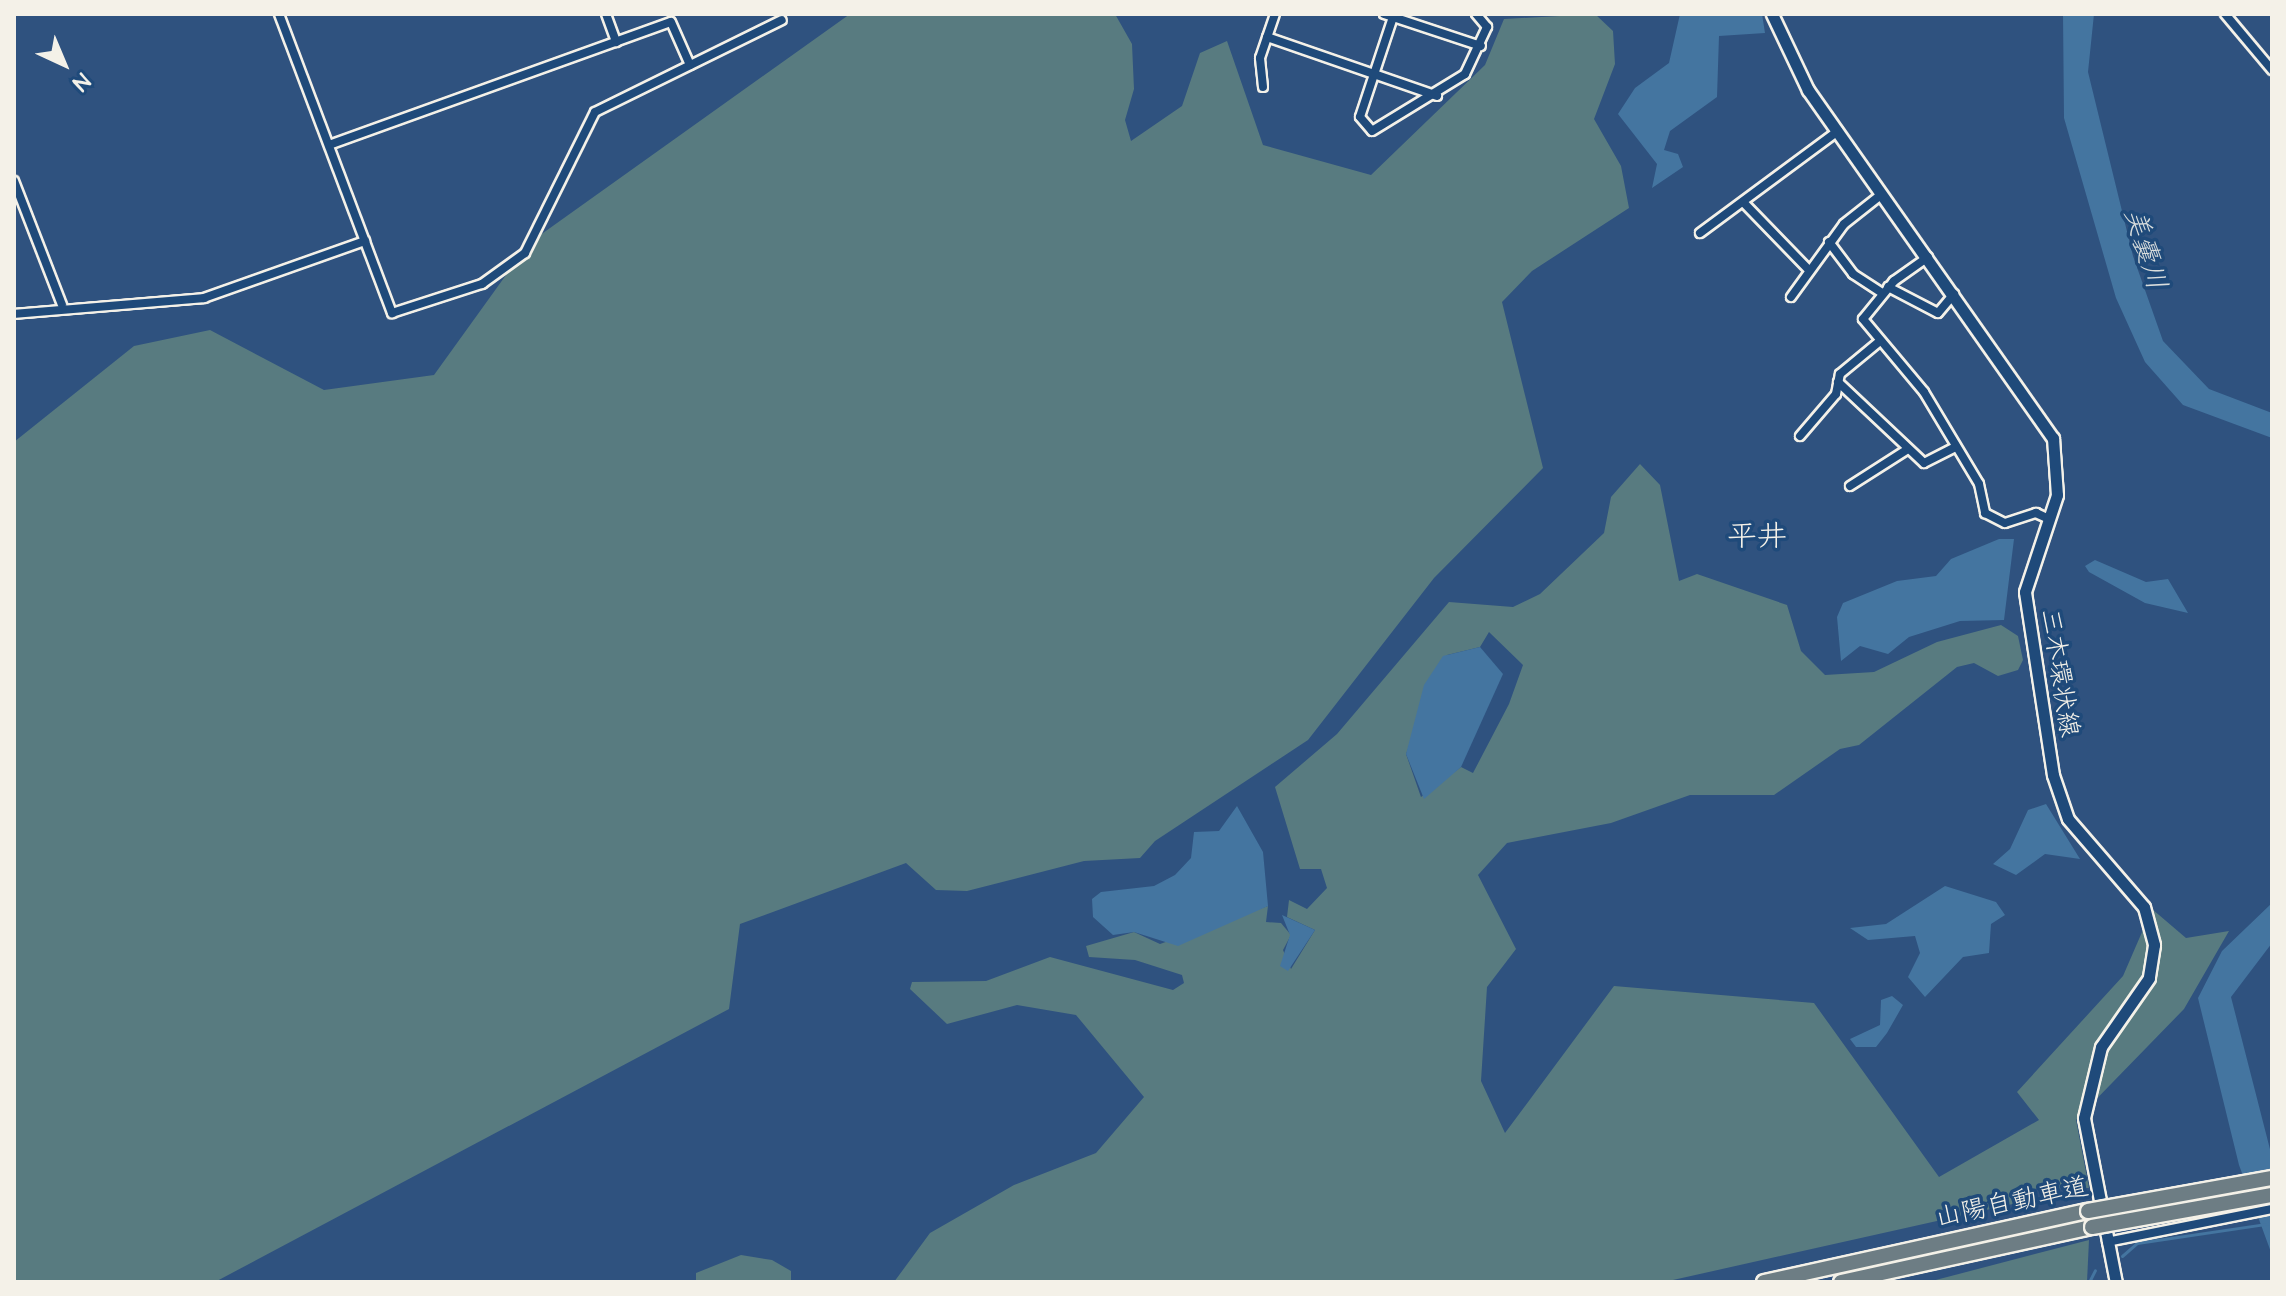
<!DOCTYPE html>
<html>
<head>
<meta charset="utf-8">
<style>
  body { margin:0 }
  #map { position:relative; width:2286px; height:1296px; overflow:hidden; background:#2f527f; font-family:"Architects Daughter","Klee One",sans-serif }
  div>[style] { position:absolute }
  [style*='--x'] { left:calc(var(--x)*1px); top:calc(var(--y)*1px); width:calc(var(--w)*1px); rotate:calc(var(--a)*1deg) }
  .green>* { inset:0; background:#587b80 }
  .water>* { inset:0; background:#4475a0 }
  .stream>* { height:3px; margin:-1.5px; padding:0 1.5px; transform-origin:1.5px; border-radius:1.5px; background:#4475a0 }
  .roads { filter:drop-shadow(2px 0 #f4f1e8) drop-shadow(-2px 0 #f4f1e8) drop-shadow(0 2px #f4f1e8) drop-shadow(0 -2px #f4f1e8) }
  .minor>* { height:8px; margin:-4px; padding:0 4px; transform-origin:4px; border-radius:4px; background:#1f4a7a }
  .secondary>* { height:11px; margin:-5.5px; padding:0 5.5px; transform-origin:5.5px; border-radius:5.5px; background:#1f4a7a }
  .motorway>* { height:14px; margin:-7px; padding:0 7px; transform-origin:7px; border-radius:7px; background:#6d7d84 }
  .bridges { filter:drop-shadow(2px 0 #f4f1e8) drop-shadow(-2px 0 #f4f1e8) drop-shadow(0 2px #f4f1e8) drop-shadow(0 -2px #f4f1e8) }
  .motorway-bridge>* { height:14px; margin:-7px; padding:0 7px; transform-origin:7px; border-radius:7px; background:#6d7d84 }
  span { translate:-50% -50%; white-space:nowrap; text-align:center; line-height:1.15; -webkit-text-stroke:7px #1f4a7a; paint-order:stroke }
  .street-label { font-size:26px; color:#f4f1e8 }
  .water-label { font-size:28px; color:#dadedd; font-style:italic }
  .quarter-label { font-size:30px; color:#f4f1e8 }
  .frame { position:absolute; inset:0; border:16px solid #f4f1e8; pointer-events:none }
  .north { position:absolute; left:24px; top:24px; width:80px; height:80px; -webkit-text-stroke:6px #1f4a7a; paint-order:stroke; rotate:136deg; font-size:22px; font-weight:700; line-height:32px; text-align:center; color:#f4f1e8 }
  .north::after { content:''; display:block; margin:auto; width:28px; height:36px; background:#f4f1e8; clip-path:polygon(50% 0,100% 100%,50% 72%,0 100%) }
</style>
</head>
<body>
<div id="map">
  <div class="green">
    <div style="clip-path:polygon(850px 14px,1115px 14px,1132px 44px,1134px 89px,1125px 120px,1131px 141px,1182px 106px,1200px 53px,1227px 41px,1263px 145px,1371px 175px,1485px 65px,1504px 19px,1595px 14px,1613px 31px,1615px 64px,1594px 119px,1621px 166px,1629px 208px,1532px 271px,1502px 302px,1543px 468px,1434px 578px,1308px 740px,1155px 841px,1140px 858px,1084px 861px,967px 891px,936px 890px,906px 863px,740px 924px,729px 1009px,215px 1282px,14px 1282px,14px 442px,134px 346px,210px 330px,324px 390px,434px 375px,529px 243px)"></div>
    <div style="clip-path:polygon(evenodd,1640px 464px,1660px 485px,1679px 581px,1697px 574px,1787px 605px,1801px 651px,1825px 675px,1874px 672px,1937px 642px,2001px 625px,2018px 636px,2023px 660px,2018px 670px,1998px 676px,1974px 663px,1957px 667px,1859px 745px,1840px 749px,1774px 795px,1690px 795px,1611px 823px,1507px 843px,1478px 875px,1516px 949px,1487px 987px,1481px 1081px,1505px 1133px,1614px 986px,1814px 1003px,1939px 1177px,2039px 1120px,2017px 1092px,2123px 976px,2152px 909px,2186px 938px,2229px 931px,2184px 1009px,2076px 1120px,2089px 1188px,2027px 1189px,2013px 1204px,1664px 1282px,894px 1282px,930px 1233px,1014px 1185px,1096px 1153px,1144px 1097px,1076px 1015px,1017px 1005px,947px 1024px,910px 989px,912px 982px,986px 981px,1050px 957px,1173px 990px,1184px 983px,1182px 975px,1135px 960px,1089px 957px,1086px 946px,1134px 932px,1160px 944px,1268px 906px,1266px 922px,1281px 923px,1291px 935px,1283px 950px,1291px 969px,1315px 930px,1287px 917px,1289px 900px,1307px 909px,1327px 888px,1321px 869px,1300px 869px,1275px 787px,1337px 734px,1449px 602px,1513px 607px,1540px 594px,1604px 533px,1611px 497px,1640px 464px,1489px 632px,1523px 665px,1509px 704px,1473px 773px,1461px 767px,1421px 797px,1406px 754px,1419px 721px,1447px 655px,1480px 647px,1489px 632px)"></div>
    <div style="clip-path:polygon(2089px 1240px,2087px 1282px,1928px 1282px)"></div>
    <div style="clip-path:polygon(741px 1255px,772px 1260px,791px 1271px,791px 1282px,696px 1282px,696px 1273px)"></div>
  </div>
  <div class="water">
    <div style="clip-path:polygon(1680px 14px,1762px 14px,1765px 33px,1719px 36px,1717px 97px,1670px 131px,1664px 150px,1678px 154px,1683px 167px,1652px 188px,1657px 164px,1618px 114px,1635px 88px,1669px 63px)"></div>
    <div style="clip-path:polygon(2063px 14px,2094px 14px,2088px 72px,2133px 256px,2163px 341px,2209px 389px,2272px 413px,2272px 438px,2183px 405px,2145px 362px,2116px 298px,2064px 118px)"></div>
    <div style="clip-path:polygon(1999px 539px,2014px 539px,2004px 620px,1960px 621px,1909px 637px,1888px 654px,1860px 646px,1841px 661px,1837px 617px,1843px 603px,1897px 581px,1936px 576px,1951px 559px)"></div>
    <div style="clip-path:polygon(2095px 560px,2146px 582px,2168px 579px,2188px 613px,2145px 603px,2089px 572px,2085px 566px)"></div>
    <div style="clip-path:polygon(1480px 647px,1503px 674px,1461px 767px,1424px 799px,1406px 754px,1424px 685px,1443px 656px)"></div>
    <div style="clip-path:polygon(2046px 804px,2080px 859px,2045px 854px,2016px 875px,1993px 864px,2010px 849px,2028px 810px)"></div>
    <div style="clip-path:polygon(1237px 806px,1263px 852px,1268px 906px,1178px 946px,1134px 932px,1113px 935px,1093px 917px,1092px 899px,1101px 892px,1154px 886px,1175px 875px,1191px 858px,1194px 832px,1219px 831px)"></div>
    <div style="clip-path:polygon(1945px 886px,1996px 902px,2005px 915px,1991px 924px,1989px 953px,1963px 957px,1925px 997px,1908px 977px,1920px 953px,1915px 936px,1868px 940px,1850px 928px,1886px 924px)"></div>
    <div style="clip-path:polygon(2272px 903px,2272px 943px,2231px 997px,2272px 1157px,2272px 1255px,2239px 1165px,2198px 998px,2222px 951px)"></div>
    <div style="clip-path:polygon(1282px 915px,1315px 930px,1288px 971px,1280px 966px,1290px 935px)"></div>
    <div style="clip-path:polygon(1892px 996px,1903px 1005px,1887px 1033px,1876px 1047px,1856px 1047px,1850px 1039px,1880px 1025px,1881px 1000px)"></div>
  </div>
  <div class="stream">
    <div style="--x:2122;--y:1256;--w:20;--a:-41"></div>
    <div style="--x:2137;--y:1243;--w:136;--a:-8.4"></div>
    <div style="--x:2089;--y:1282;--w:13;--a:-63"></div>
  </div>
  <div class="roads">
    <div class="minor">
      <div style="--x:279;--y:14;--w:320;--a:69.3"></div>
      <div style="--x:392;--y:313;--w:95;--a:-17.9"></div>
      <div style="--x:482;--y:284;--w:53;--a:-35.8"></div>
      <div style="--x:525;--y:253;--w:157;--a:-63.6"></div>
      <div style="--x:595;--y:112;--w:208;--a:-26.2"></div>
      <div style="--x:606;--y:14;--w:30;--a:70"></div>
      <div style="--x:1384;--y:14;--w:102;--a:18.3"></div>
      <div style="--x:1394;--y:14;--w:108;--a:108.3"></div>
      <div style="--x:1360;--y:117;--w:18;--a:49"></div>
      <div style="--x:1372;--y:131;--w:109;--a:-31.5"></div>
      <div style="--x:1465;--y:74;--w:52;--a:-64.9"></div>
      <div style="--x:1487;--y:27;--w:17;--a:-130"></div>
      <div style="--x:2225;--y:14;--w:73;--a:50"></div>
      <div style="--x:1267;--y:37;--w:180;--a:19.1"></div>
      <div style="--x:1263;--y:87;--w:29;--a:-96"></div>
      <div style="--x:1260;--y:58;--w:46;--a:-71.2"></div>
      <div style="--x:329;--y:145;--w:363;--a:-19.8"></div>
      <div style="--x:671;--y:22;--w:47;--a:66.2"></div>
      <div style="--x:14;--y:181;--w:133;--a:68.8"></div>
      <div style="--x:1743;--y:202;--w:95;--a:45.9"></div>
      <div style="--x:1700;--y:233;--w:172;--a:-36.5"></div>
      <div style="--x:1829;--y:242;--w:40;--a:53"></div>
      <div style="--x:1853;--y:274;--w:35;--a:33"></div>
      <div style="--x:1928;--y:257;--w:42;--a:144.8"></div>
      <div style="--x:1894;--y:281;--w:49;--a:129.2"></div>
      <div style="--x:1863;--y:319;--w:95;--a:50.1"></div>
      <div style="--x:1924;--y:392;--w:107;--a:59.1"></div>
      <div style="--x:1979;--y:484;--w:30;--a:78"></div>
      <div style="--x:1985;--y:513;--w:22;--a:27"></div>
      <div style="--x:2005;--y:523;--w:33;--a:-18"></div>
      <div style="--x:2036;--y:513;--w:14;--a:25"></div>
      <div style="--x:1888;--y:287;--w:56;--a:27.5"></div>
      <div style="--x:1938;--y:313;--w:25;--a:-50"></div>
      <div style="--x:1791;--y:297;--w:90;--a:-54"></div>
      <div style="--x:1844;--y:224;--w:48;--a:-38.3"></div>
      <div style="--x:14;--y:314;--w:191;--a:-4.8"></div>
      <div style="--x:204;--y:298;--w:171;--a:-19.5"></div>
      <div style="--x:1838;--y:382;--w:118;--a:43.3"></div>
      <div style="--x:1924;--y:463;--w:34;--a:-27"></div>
      <div style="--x:1800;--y:436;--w:55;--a:-49.4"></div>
      <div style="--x:1836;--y:394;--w:20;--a:-79"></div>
      <div style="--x:1840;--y:374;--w:52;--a:-39.5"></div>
      <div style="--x:1850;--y:486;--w:69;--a:-32.5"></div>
      <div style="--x:2107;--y:1242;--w:168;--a:-11.3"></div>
    </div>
    <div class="secondary">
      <div style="--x:1772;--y:14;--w:84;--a:64.7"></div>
      <div style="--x:1808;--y:90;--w:426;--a:54.9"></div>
      <div style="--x:2053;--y:438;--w:57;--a:86"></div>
      <div style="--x:2057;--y:495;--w:102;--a:108.3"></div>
      <div style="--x:2025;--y:592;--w:185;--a:81.3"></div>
      <div style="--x:2053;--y:775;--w:46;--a:71.2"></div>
      <div style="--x:2068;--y:819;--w:116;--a:49.2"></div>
      <div style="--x:2144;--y:907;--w:39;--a:75"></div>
      <div style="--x:2154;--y:945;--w:33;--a:99"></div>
      <div style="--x:2149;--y:978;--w:84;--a:124.8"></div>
      <div style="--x:2101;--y:1047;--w:73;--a:103.5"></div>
      <div style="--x:2084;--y:1118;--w:167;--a:79"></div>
    </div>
    <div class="motorway">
      <div style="--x:1764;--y:1282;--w:332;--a:-12.4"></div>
      <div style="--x:1841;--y:1282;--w:257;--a:-12.4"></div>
    </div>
  </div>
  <div class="bridges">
    <div class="motorway-bridge">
      <div style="--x:2088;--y:1211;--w:187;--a:-10.2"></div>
      <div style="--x:2092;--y:1227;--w:183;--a:-10.1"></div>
    </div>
  </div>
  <div class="street-label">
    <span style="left:2059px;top:673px;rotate:81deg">三木環状線</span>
    <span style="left:2012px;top:1203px;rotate:-12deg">山陽自動車道</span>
  </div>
  <div class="water-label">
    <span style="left:2145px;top:249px;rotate:73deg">美嚢川</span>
  </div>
  <div class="quarter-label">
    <span style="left:1757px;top:537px">平井</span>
  </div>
  <div class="frame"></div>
  <div class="north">N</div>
</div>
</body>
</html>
